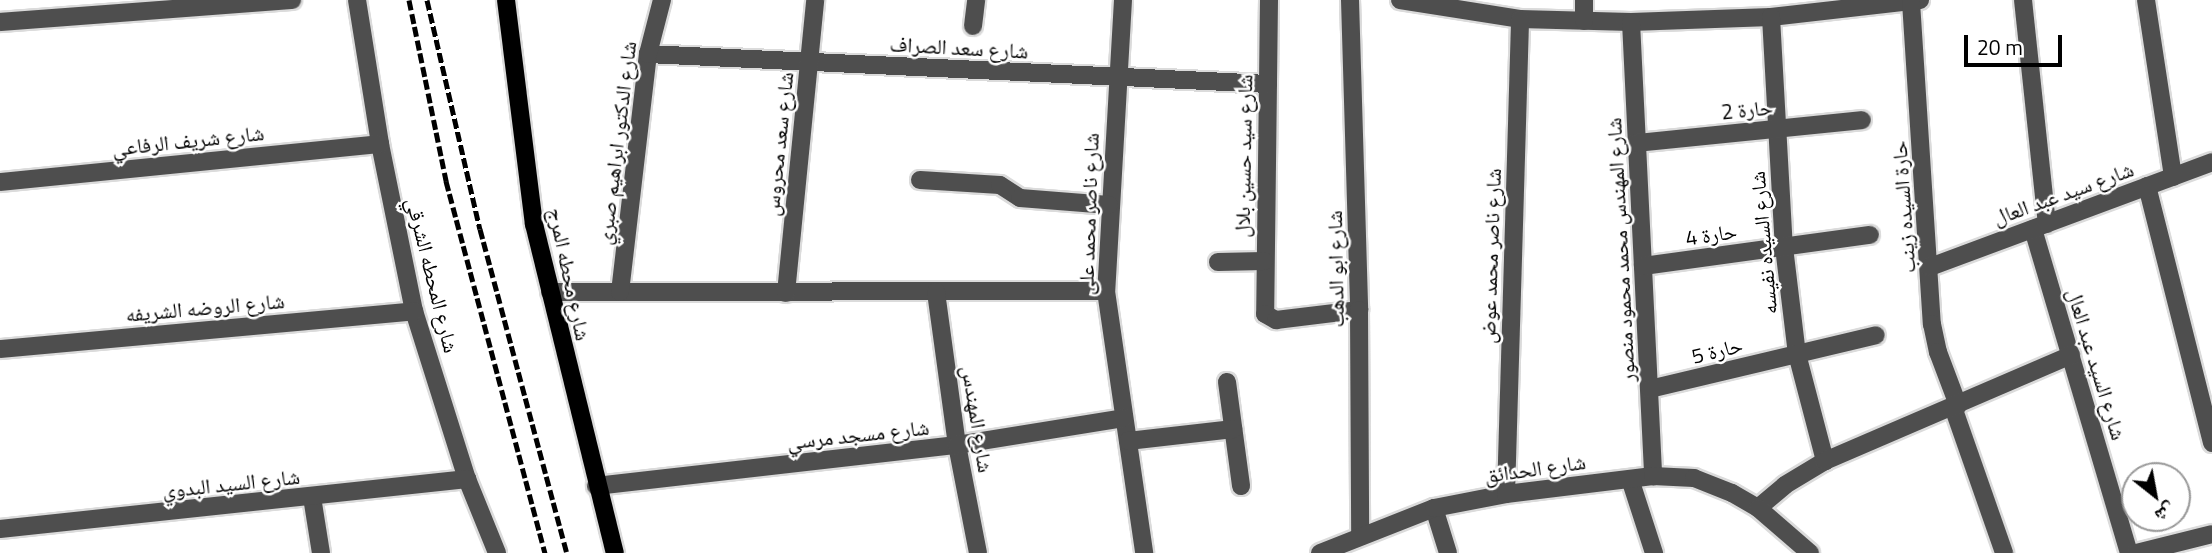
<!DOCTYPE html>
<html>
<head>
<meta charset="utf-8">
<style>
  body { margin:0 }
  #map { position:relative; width:2212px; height:553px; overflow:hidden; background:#fff; font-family:"Titillium Web","Noto Naskh Arabic",sans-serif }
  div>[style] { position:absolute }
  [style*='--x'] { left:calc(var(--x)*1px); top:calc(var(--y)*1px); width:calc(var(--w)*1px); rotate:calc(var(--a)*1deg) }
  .roads { filter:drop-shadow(2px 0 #dbdbdb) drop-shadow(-2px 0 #dbdbdb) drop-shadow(0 2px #dbdbdb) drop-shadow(0 -2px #dbdbdb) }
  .minor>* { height:18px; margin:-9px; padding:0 9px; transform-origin:9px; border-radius:9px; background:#4e4e4e }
  .major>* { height:18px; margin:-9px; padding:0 9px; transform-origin:9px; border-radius:9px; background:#000 }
  .rail>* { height:5px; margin-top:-2.5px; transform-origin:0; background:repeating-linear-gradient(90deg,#000 0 10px,transparent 0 13.5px) }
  span { translate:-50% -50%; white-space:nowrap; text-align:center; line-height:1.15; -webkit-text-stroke:5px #fff; paint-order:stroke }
  .street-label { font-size:21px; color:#000 }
  .north { position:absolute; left:2121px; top:462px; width:70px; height:70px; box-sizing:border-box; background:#fff; border:2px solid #999; border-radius:50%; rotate:149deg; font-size:19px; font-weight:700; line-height:28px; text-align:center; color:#000 }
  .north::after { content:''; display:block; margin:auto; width:24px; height:32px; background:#000; clip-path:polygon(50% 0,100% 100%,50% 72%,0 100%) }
  .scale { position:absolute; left:1964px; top:35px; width:98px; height:32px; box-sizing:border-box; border:4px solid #000; border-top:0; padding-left:9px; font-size:21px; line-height:24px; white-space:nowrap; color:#000; -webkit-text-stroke:5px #fff; paint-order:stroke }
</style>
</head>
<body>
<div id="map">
  <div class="roads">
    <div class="minor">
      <div style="--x:357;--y:0;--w:146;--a:80.9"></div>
      <div style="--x:380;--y:144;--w:170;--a:78.5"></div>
      <div style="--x:414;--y:311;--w:176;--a:72.5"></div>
      <div style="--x:467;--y:479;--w:80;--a:67.9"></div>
      <div style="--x:1123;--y:0;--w:291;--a:93.3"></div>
      <div style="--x:1106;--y:291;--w:265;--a:81.7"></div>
      <div style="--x:1269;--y:0;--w:314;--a:90.7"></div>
      <div style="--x:1265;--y:314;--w:13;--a:29"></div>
      <div style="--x:1276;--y:320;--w:84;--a:-6.9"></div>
      <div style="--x:1350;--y:0;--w:310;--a:88.3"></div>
      <div style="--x:1359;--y:310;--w:226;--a:89.7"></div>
      <div style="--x:1400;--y:0;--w:121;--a:9"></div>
      <div style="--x:1520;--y:19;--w:111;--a:1.5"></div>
      <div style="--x:1631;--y:22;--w:140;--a:-2"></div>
      <div style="--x:1771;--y:17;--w:150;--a:-6.5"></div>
      <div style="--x:1584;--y:0;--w:21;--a:90"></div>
      <div style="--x:2023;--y:0;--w:225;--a:83.9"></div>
      <div style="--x:2146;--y:0;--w:179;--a:81.3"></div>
      <div style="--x:1911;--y:2;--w:323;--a:86.3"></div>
      <div style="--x:1932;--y:324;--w:29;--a:78"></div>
      <div style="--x:1938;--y:352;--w:57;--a:69.3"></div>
      <div style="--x:1771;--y:17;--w:230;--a:86.8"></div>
      <div style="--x:1784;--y:247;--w:108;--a:83.1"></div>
      <div style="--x:1797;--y:354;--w:111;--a:75.3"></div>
      <div style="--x:0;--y:22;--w:293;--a:-4.3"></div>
      <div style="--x:1631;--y:22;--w:455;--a:87.2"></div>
      <div style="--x:973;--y:26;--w:26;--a:-83"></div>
      <div style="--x:648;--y:54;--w:621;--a:2.77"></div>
      <div style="--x:1637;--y:143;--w:226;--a:-5.8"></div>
      <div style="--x:920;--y:180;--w:80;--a:3.6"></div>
      <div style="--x:1000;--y:185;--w:24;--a:33"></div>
      <div style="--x:1020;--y:198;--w:89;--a:4.5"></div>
      <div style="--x:0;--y:182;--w:382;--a:-5.7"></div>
      <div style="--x:2147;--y:186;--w:265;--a:75.8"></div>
      <div style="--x:2033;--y:229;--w:338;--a:73.5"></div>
      <div style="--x:1218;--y:262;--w:46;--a:-1.2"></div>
      <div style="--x:1643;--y:266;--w:229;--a:-7.8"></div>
      <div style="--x:1930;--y:267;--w:301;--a:-20.4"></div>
      <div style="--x:550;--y:292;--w:556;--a:-0.1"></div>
      <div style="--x:620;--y:292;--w:240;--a:-83.3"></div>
      <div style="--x:648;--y:54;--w:56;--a:-75.5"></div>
      <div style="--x:936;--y:292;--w:154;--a:82.2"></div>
      <div style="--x:957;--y:445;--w:110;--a:79"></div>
      <div style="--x:786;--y:293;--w:294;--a:-84.3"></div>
      <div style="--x:0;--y:349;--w:416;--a:-5.2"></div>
      <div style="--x:1227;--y:382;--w:105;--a:82.3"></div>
      <div style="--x:1650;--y:389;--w:232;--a:-13.4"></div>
      <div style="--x:1953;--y:407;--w:155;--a:70.7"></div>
      <div style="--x:1128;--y:441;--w:106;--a:-6.5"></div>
      <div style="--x:1630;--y:479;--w:78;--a:72"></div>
      <div style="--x:596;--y:486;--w:363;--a:-6.5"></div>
      <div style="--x:957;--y:445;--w:169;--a:-9.2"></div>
      <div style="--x:1506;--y:494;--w:475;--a:-88.3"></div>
      <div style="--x:312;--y:497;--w:57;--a:80.9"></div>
      <div style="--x:1434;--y:508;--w:47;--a:72.7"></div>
      <div style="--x:1758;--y:508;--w:35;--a:-40"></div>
      <div style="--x:1785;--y:485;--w:47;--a:-31"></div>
      <div style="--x:1825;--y:461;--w:268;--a:-23.3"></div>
      <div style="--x:0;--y:529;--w:470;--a:-6.1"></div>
      <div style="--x:1320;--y:553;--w:123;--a:-21.5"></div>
      <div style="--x:1434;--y:508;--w:73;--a:-11"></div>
      <div style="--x:1506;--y:494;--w:148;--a:-7"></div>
      <div style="--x:1653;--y:476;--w:41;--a:2.8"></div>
      <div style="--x:1694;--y:478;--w:41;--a:21.5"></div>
      <div style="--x:1732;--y:493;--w:30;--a:30"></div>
      <div style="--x:1758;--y:508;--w:69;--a:40.9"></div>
      <div style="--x:2136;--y:553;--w:78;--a:-14"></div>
    </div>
    <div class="major">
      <div style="--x:506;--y:0;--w:226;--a:82.9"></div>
      <div style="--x:534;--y:224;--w:339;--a:76.2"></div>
    </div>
  </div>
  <div class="rail">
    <div style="--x:409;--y:0;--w:185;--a:78.4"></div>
    <div style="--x:446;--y:181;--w:385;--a:75.1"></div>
    <div style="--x:427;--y:0;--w:235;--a:77"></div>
    <div style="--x:480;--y:229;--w:335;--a:75"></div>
  </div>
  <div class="street-label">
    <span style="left:959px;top:47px;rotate:3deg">شارع سعد الصراف</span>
    <span style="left:1747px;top:109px;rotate:-6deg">حارة 2</span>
    <span style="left:188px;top:140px;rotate:-6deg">شارع شريف الرفاعي</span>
    <span style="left:616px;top:143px;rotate:-83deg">شارع الدكتور ابراهيم صبري</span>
    <span style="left:778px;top:144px;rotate:-84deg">شارع سعد محروس</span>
    <span style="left:1243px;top:156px;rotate:-89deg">شارع سيد حسين بلال</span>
    <span style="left:2063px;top:193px;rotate:-20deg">شارع سيد عبد العال</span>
    <span style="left:1903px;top:207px;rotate:-94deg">حارة السيده زينب</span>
    <span style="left:1088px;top:214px;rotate:-88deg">شارع ناصر محمد على</span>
    <span style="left:1711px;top:234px;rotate:-8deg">حارة 4</span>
    <span style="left:1763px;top:243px;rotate:-95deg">شارع السيده نفيسه</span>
    <span style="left:1620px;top:250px;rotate:-93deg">شارع المهندس محمد محمود منصور</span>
    <span style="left:1490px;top:256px;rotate:-88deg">شارع ناصر محمد عوض</span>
    <span style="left:1335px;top:269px;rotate:-91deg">شارع ابو الدهب</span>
    <span style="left:570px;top:274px;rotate:78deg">شارع محطه المرج</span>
    <span style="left:433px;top:275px;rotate:76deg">شارع المحطه الشرقي</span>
    <span style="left:205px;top:307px;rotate:-5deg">شارع الروضه الشريفه</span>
    <span style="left:1717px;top:350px;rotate:-14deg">حارة 5</span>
    <span style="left:2097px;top:364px;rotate:73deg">شارع السيد عبد العال</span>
    <span style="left:978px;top:419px;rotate:81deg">شارع المهندس</span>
    <span style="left:858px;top:434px;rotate:-6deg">شارع مسجد مرسي</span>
    <span style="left:1535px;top:468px;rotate:-8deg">شارع الحدائق</span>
    <span style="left:231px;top:483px;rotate:-6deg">شارع السيد البدوي</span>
  </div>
  <div class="north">ش</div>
  <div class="scale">20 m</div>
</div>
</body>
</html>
